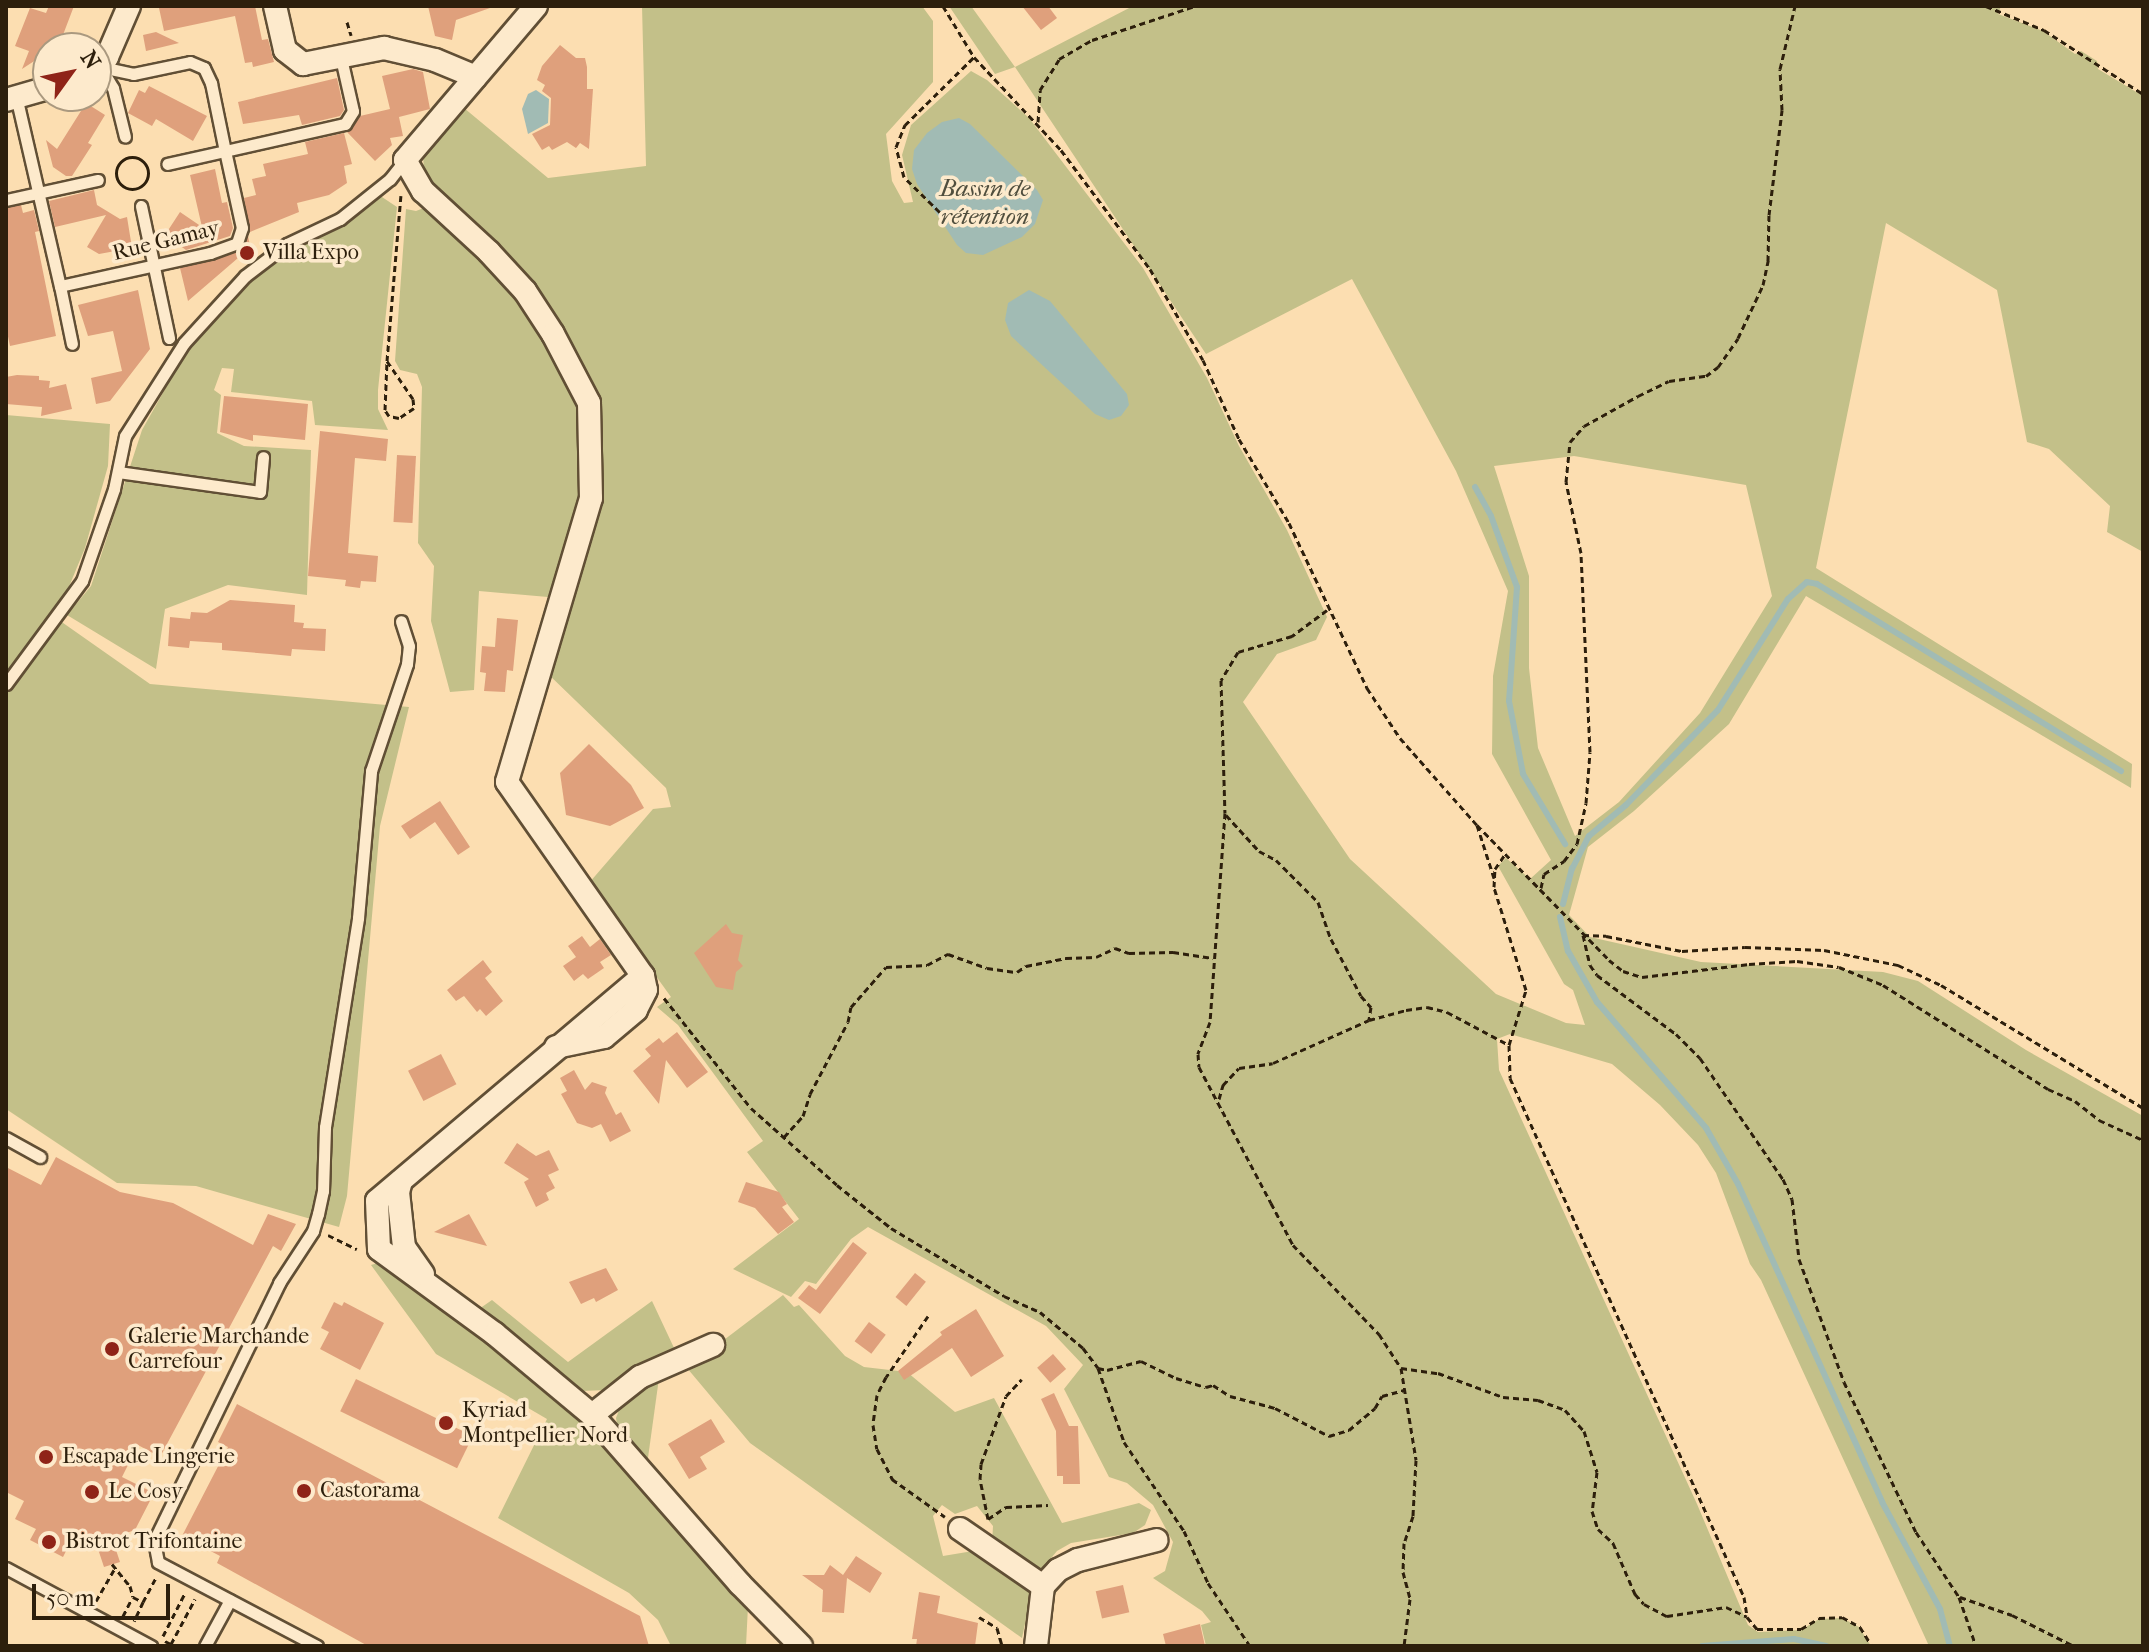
<!DOCTYPE html>
<html>
<head>
<meta charset="utf-8">
<style>
  body { margin:0 }
  #map { position:relative; width:2149px; height:1652px; overflow:hidden; background:#fcdeb1; font-family:"IM FELL French Canon",serif }
  div>[style] { position:absolute }
  [style*='--x'] { left:calc(var(--x)*1px); top:calc(var(--y)*1px); width:calc(var(--w)*1px); rotate:calc(var(--a)*1deg) }
  .green>* { inset:0; background:#c3c089 }
  .water>* { inset:0; background:#a1bbb4 }
  .stream>* { height:6px; margin:-3px; padding:0 3px; transform-origin:3px; border-radius:3px; background:#a1bbb4 }
  .building>* { inset:0; background:#dfa07c; transform-origin:0 0 }
  .path>* { height:3px; margin-top:-1.5px; transform-origin:0; background:repeating-linear-gradient(90deg,#2d1f0c 0 6px,transparent 0 10px) }
  .path>.ring { margin:-1.5px; padding:0; box-sizing:content-box; background:none; border:3px solid #2d1f0c; border-radius:50% }
  .roads { filter:drop-shadow(2px 0 #614f35) drop-shadow(-2px 0 #614f35) drop-shadow(0 2px #614f35) drop-shadow(0 -2px #614f35) }
  .lane>* { height:11px; margin:-5.5px; padding:0 5.5px; transform-origin:5.5px; border-radius:5.5px; background:#fdeacc }
  .street>* { height:22px; margin:-11px; padding:0 11px; transform-origin:11px; border-radius:11px; background:#fdeacc }
  .dots>* { width:22px; height:22px; translate:-50% -50%; box-sizing:border-box; border:4px solid #fdeacc; border-radius:50% }
  span { translate:-50% -50%; white-space:nowrap; text-align:center; line-height:1.15; -webkit-text-stroke:7px #fdeacc; paint-order:stroke }
  .street-label { font-size:22px; color:#2d1f0c }
  .poi-label { font-size:22px; color:#2d1f0c }
  .left { translate:0 -50%; text-align:left }
  .water-label { font-size:24px; color:#504e3e; font-style:italic }
  .frame { position:absolute; inset:0; border:8px solid #2d1f0c; pointer-events:none }
  .north { position:absolute; left:32px; top:32px; width:80px; height:80px; box-sizing:border-box; background:#fdeacc; border:2px solid #aa997f; border-radius:50%; rotate:57deg; font-size:22px; font-weight:700; line-height:32px; text-align:center; color:#2d1f0c }
  .north::after { content:''; display:block; margin:auto; width:28px; height:36px; background:#8f2418; clip-path:polygon(50% 0,100% 100%,50% 72%,0 100%) }
  .scale { position:absolute; left:32px; top:1584px; width:138px; height:36px; box-sizing:border-box; border:4px solid #2d1f0c; border-top:0; padding-left:10px; font-size:24px; line-height:28px; white-space:nowrap; color:#2d1f0c; -webkit-text-stroke:6px #fdeacc; paint-order:stroke }
</style>
</head>
<body>
<div id="map">
  <div class="green">
    <div style="clip-path:polygon(evenodd,642px 6px,922px 6px,933px 21px,933px 82px,886px 134px,892px 181px,904px 203px,913px 202px,902px 155px,911px 125px,971px 71px,987px 80px,1029px 118px,1143px 268px,1207px 378px,1239px 446px,1287px 530px,1327px 617px,1316px 640px,1277px 654px,1243px 702px,1350px 859px,1496px 994px,1566px 1023px,1585px 1025px,1573px 990px,1564px 984px,1498px 866px,1506px 858px,1530px 879px,1551px 860px,1492px 754px,1493px 676px,1508px 591px,1456px 471px,1352px 279px,1206px 354px,1015px 67px,995px 74px,949px 6px,971px 6px,1015px 67px,1133px 6px,2001px 6px,1998px 14px,2043px 31px,2075px 54px,2081px 51px,2097px 61px,2098px 69px,2143px 96px,2143px 552px,2107px 532px,2110px 506px,2049px 449px,2027px 442px,1997px 290px,1886px 223px,1816px 568px,2132px 764px,2131px 788px,1806px 596px,1729px 724px,1634px 811px,1588px 847px,1569px 915px,1590px 937px,1701px 962px,1883px 972px,1918px 981px,2026px 1050px,2143px 1116px,2143px 1646px,1929px 1646px,1761px 1280px,1750px 1264px,1716px 1173px,1698px 1145px,1660px 1105px,1612px 1064px,1510px 1034px,1497px 1039px,1499px 1070px,1697px 1504px,1748px 1625px,1758px 1632px,1801px 1630px,1819px 1619px,1842px 1618px,1859px 1627px,1871px 1646px,1206px 1646px,1201px 1625px,1211px 1622px,1202px 1611px,1153px 1578px,1165px 1571px,1173px 1542px,1153px 1505px,1127px 1483px,1109px 1477px,1064px 1389px,1083px 1365px,1046px 1326px,868px 1227px,851px 1239px,816px 1284px,805px 1281px,791px 1297px,733px 1269px,799px 1219px,747px 1152px,763px 1141px,678px 1025px,657px 1007px,671px 997px,589px 883px,653px 809px,671px 807px,666px 788px,545px 671px,595px 508px,602px 456px,598px 406px,577px 357px,424px 178px,423px 150px,458px 103px,548px 178px,646px 166px,642px 6px,1574px 456px,1746px 485px,1772px 596px,1700px 713px,1619px 802px,1575px 836px,1538px 748px,1529px 668px,1529px 576px,1494px 466px,1574px 456px)"></div>
    <div style="clip-path:polygon(379px 195px,397px 207px,378px 390px,378px 409px,388px 430px,315px 425px,312px 401px,231px 392px,234px 369px,222px 368px,214px 390px,221px 395px,217px 433px,244px 446px,311px 450px,307px 595px,228px 585px,165px 609px,156px 669px,67px 615px,91px 586px,142px 430px,178px 366px,208px 322px,233px 295px,276px 259px,297px 245px,341px 227px)"></div>
    <div style="clip-path:polygon(434px 204px,519px 294px,580px 403px,580px 503px,548px 597px,479px 591px,474px 690px,450px 692px,431px 621px,434px 566px,418px 543px,422px 387px,417px 374px,400px 370px,395px 361px,406px 209px,416px 211px)"></div>
    <div style="clip-path:polygon(6px 415px,110px 424px,108px 466px,85px 548px,56px 618px,150px 684px,409px 707px,380px 826px,347px 1196px,339px 1227px,196px 1186px,117px 1183px,6px 1109px)"></div>
    <div style="clip-path:polygon(384px 1261px,576px 1412px,748px 1606px,746px 1646px,671px 1646px,658px 1620px,629px 1593px,498px 1518px,547px 1419px,436px 1354px,371px 1265px)"></div>
    <div style="clip-path:polygon(783px 1295px,794px 1307px,799px 1305px,845px 1356px,864px 1367px,907px 1372px,955px 1412px,994px 1398px,1062px 1523px,1139px 1503px,1151px 1510px,1145px 1525px,1133px 1533px,1071px 1543px,1057px 1551px,1037px 1575px,992px 1544px,993px 1526px,977px 1506px,955px 1514px,942px 1505px,933px 1516px,943px 1556px,979px 1550px,1032px 1590px,1022px 1638px,750px 1443px,687px 1368px)"></div>
    <div style="clip-path:polygon(492px 1300px,568px 1362px,652px 1301px,675px 1350px,606px 1390px,582px 1391px,479px 1309px)"></div>
    <div style="clip-path:polygon(659px 1378px,647px 1465px,618px 1429px,616px 1418px,623px 1400px)"></div>
  </div>
  <div class="water">
    <div style="clip-path:polygon(536px 90px,549px 99px,548px 123px,528px 134px,522px 109px,528px 94px)"></div>
    <div style="clip-path:polygon(959px 118px,970px 124px,1037px 190px,1043px 200px,1035px 224px,1022px 237px,983px 255px,966px 253px,957px 245px,917px 184px,912px 169px,914px 150px,927px 133px,942px 122px)"></div>
    <div style="clip-path:polygon(1029px 290px,1050px 301px,1127px 394px,1129px 405px,1121px 416px,1109px 420px,1095px 414px,1011px 336px,1005px 320px,1008px 303px)"></div>
  </div>
  <div class="stream">
    <div style="--x:1475;--y:487;--w:33;--a:61"></div>
    <div style="--x:1491;--y:516;--w:76;--a:69.9"></div>
    <div style="--x:1517;--y:587;--w:114;--a:94"></div>
    <div style="--x:1509;--y:701;--w:74;--a:79.1"></div>
    <div style="--x:1523;--y:774;--w:82;--a:59"></div>
    <div style="--x:1572;--y:869;--w:37;--a:-63"></div>
    <div style="--x:1589;--y:836;--w:48;--a:-40"></div>
    <div style="--x:1626;--y:805;--w:132;--a:-45.9"></div>
    <div style="--x:1718;--y:710;--w:131;--a:-57.8"></div>
    <div style="--x:1788;--y:599;--w:25;--a:-42"></div>
    <div style="--x:1807;--y:582;--w:10;--a:11"></div>
    <div style="--x:1817;--y:584;--w:357;--a:31.6"></div>
    <div style="--x:1563;--y:904;--w:37;--a:-76"></div>
    <div style="--x:1560;--y:917;--w:35;--a:77"></div>
    <div style="--x:1568;--y:951;--w:59;--a:60.4"></div>
    <div style="--x:1597;--y:1002;--w:167;--a:49.1"></div>
    <div style="--x:1706;--y:1128;--w:64;--a:60.3"></div>
    <div style="--x:1738;--y:1184;--w:349;--a:65.6"></div>
    <div style="--x:1882;--y:1502;--w:122;--a:61.5"></div>
    <div style="--x:1940;--y:1609;--w:38;--a:75"></div>
    <div style="--x:1702;--y:1646;--w:92;--a:-4.4"></div>
    <div style="--x:1794;--y:1639;--w:33;--a:12"></div>
  </div>
  <div class="building">
    <div style="clip-path:polygon(49px 6px,74px 6px,58px 48px,48px 48px,48px 52px,22px 69px,29px 51px,15px 46px,30px 8px,46px 13px)"></div>
    <div style="clip-path:polygon(168px 6px,255px 6px,262px 40px,268px 39px,274px 62px,253px 67px,252px 62px,245px 63px,235px 16px,164px 31px,159px 8px)"></div>
    <div style="clip-path:polygon(428px 6px,490px 6px,490px 8px,456px 20px,452px 40px,435px 36px)"></div>
    <div style="clip-path:polygon(1022px 6px,1048px 6px,1057px 18px,1041px 30px)"></div>
    <div style="clip-path:polygon(156px 32px,179px 43px,146px 51px,143px 35px)"></div>
    <div style="clip-path:polygon(560px 45px,576px 58px,585px 58px,587px 67px,587px 89px,593px 89px,589px 149px,580px 143px,576px 148px,567px 142px,552px 150px,549px 146px,542px 150px,532px 134px,550px 125px,551px 98px,542px 91px,545px 85px,537px 80px,542px 66px)"></div>
    <div style="clip-path:polygon(413px 69px,423px 72px,430px 109px,399px 117px,403px 136px,390px 138px,392px 145px,375px 161px,347px 132px,360px 116px,390px 109px,382px 76px)"></div>
    <div style="clip-path:polygon(337px 78px,344px 110px,340px 116px,302px 125px,299px 115px,243px 124px,238px 102px)"></div>
    <div style="clip-path:polygon(149px 86px,207px 116px,193px 141px,156px 119px,152px 126px,128px 113px,139px 90px,145px 93px)"></div>
    <div style="clip-path:polygon(86px 103px,105px 115px,88px 143px,92px 145px,72px 176px,66px 176px,53px 167px,46px 140px,57px 149px)"></div>
    <div style="clip-path:polygon(344px 133px,352px 164px,344px 166px,347px 183px,329px 195px,297px 203px,299px 212px,250px 232px,244px 198px,256px 195px,252px 179px,266px 176px,263px 164px,308px 154px,305px 142px)"></div>
    <div style="clip-path:polygon(215px 169px,222px 203px,227px 202px,233px 228px,230px 236px,186px 250px,165px 235px,180px 212px,202px 227px,190px 175px)"></div>
    <div style="clip-path:polygon(94px 190px,97px 205px,120px 219px,127px 217px,132px 248px,99px 254px,87px 247px,106px 215px,55px 227px,49px 201px)"></div>
    <div style="clip-path:polygon(21px 205px,23px 213px,34px 210px,39px 231px,35px 232px,56px 336px,10px 346px,6px 327px,6px 208px)"></div>
    <div style="clip-path:polygon(248px 236px,252px 255px,238px 258px,188px 301px,180px 268px,240px 251px)"></div>
    <div style="clip-path:polygon(138px 290px,150px 349px,110px 401px,96px 404px,91px 378px,122px 371px,113px 331px,88px 336px,78px 305px)"></div>
    <div style="clip-path:polygon(17px 375px,39px 376px,39px 380px,50px 381px,49px 388px,66px 384px,72px 409px,41px 416px,42px 407px,6px 404px,6px 377px)"></div>
    <div style="clip-path:polygon(224px 396px,308px 404px,305px 440px,253px 435px,253px 441px,220px 432px)"></div>
    <div style="clip-path:polygon(320px 431px,388px 439px,386px 461px,355px 458px,348px 553px,378px 556px,376px 582px,361px 581px,360px 588px,345px 586px,346px 580px,308px 576px)"></div>
    <div style="left:397px;top:455px;width:19px;height:67px;rotate:3deg"></div>
    <div style="clip-path:polygon(230px 600px,295px 605px,294px 622px,304px 623px,303px 628px,326px 629px,325px 651px,292px 649px,291px 656px,270px 654px,222px 650px,222px 643px,190px 641px,189px 648px,168px 646px,170px 617px,190px 619px,191px 612px,207px 613px)"></div>
    <div style="clip-path:polygon(497px 618px,518px 620px,513px 671px,507px 670px,505px 692px,484px 691px,486px 673px,480px 672px,482px 646px,495px 647px)"></div>
    <div style="clip-path:polygon(589px 744px,631px 785px,644px 808px,610px 826px,566px 815px,560px 773px)"></div>
    <div style="clip-path:polygon(440px 801px,470px 847px,458px 855px,435px 822px,410px 839px,401px 826px)"></div>
    <div style="clip-path:polygon(726px 924px,732px 933px,743px 935px,738px 960px,743px 966px,736px 972px,733px 990px,716px 987px,694px 953px)"></div>
    <div style="clip-path:polygon(582px 936px,590px 947px,600px 939px,611px 955px,600px 962px,604px 968px,588px 979px,583px 974px,574px 981px,563px 966px,576px 957px,568px 946px)"></div>
    <div style="clip-path:polygon(483px 960px,492px 972px,485px 978px,503px 1001px,486px 1016px,480px 1009px,477px 1012px,464px 996px,456px 1001px,447px 990px)"></div>
    <div style="clip-path:polygon(677px 1032px,708px 1072px,687px 1088px,666px 1060px,659px 1104px,633px 1071px,651px 1056px,645px 1049px,659px 1038px,663px 1043px)"></div>
    <div style="left:441px;top:1054px;width:34px;height:37px;rotate:63deg"></div>
    <div style="clip-path:polygon(574px 1070px,585px 1090px,592px 1082px,607px 1087px,605px 1093px,616px 1115px,621px 1112px,631px 1131px,610px 1142px,601px 1124px,592px 1128px,577px 1123px,561px 1094px,567px 1091px,560px 1078px)"></div>
    <div style="clip-path:polygon(517px 1143px,536px 1156px,549px 1150px,559px 1170px,548px 1175px,555px 1188px,546px 1193px,549px 1200px,536px 1207px,524px 1182px,529px 1179px,504px 1163px)"></div>
    <div style="clip-path:polygon(56px 1157px,120px 1192px,173px 1203px,253px 1245px,268px 1214px,296px 1224px,281px 1251px,273px 1246px,160px 1457px,138px 1445px,122px 1477px,154px 1493px,135px 1530px,112px 1538px,120px 1562px,104px 1567px,96px 1543px,77px 1549px,69px 1545px,63px 1557px,30px 1540px,36px 1529px,15px 1519px,24px 1501px,6px 1492px,6px 1167px,41px 1185px)"></div>
    <div style="clip-path:polygon(746px 1182px,779px 1192px,787px 1204px,782px 1207px,794px 1222px,778px 1234px,755px 1208px,738px 1202px)"></div>
    <div style="clip-path:polygon(469px 1214px,487px 1246px,434px 1232px)"></div>
    <div style="clip-path:polygon(853px 1242px,867px 1253px,820px 1314px,798px 1298px,809px 1285px,816px 1290px)"></div>
    <div style="clip-path:polygon(606px 1268px,618px 1290px,596px 1302px,594px 1298px,581px 1304px,569px 1282px)"></div>
    <div style="left:915px;top:1273px;width:14px;height:31px;rotate:39deg"></div>
    <div style="clip-path:polygon(334px 1302px,342px 1306px,344px 1302px,384px 1323px,360px 1370px,320px 1349px,329px 1332px,321px 1328px)"></div>
    <div style="clip-path:polygon(976px 1309px,1004px 1356px,971px 1377px,952px 1348px,904px 1380px,898px 1371px,942px 1335px,940px 1332px)"></div>
    <div style="left:869px;top:1322px;width:21px;height:24px;rotate:37deg"></div>
    <div style="left:1053px;top:1354px;width:20px;height:21px;rotate:49deg"></div>
    <div style="left:356px;top:1379px;width:130px;height:36px;rotate:26deg"></div>
    <div style="clip-path:polygon(1054px 1393px,1069px 1426px,1078px 1426px,1080px 1484px,1063px 1484px,1063px 1476px,1057px 1476px,1056px 1431px,1041px 1399px)"></div>
    <div style="clip-path:polygon(237px 1404px,640px 1616px,649px 1646px,368px 1646px,217px 1563px,220px 1556px,182px 1536px,228px 1447px,218px 1442px)"></div>
    <div style="clip-path:polygon(711px 1419px,725px 1442px,700px 1457px,707px 1469px,689px 1479px,668px 1444px)"></div>
    <div style="clip-path:polygon(856px 1556px,882px 1573px,870px 1593px,847px 1578px,844px 1613px,822px 1612px,823px 1590px,802px 1575px,824px 1575px,830px 1565px,843px 1575px)"></div>
    <div style="left:1123px;top:1585px;width:28px;height:28px;rotate:77deg"></div>
    <div style="clip-path:polygon(919px 1592px,940px 1596px,937px 1613px,978px 1623px,975px 1646px,916px 1646px,917px 1639px,912px 1639px)"></div>
    <div style="clip-path:polygon(1200px 1624px,1205px 1646px,1166px 1646px,1163px 1634px)"></div>
  </div>
  <div class="path">
    <div style="--x:943;--y:6;--w:60;--a:58.7"></div>
    <div style="--x:974;--y:57;--w:127;--a:46.9"></div>
    <div style="--x:1061;--y:150;--w:149;--a:53.2"></div>
    <div style="--x:1150;--y:269;--w:105;--a:59.8"></div>
    <div style="--x:1203;--y:360;--w:87;--a:65.5"></div>
    <div style="--x:1239;--y:439;--w:98;--a:59.2"></div>
    <div style="--x:1289;--y:523;--w:183;--a:64.7"></div>
    <div style="--x:1367;--y:688;--w:60;--a:56.6"></div>
    <div style="--x:1400;--y:738;--w:116;--a:48.5"></div>
    <div style="--x:1477;--y:825;--w:189;--a:45.6"></div>
    <div style="--x:1609;--y:960;--w:18;--a:38"></div>
    <div style="--x:1623;--y:971;--w:20;--a:18"></div>
    <div style="--x:1642;--y:977;--w:108;--a:-6.9"></div>
    <div style="--x:1749;--y:964;--w:48;--a:-3.6"></div>
    <div style="--x:1797;--y:961;--w:42;--a:8.1"></div>
    <div style="--x:1839;--y:967;--w:48;--a:22.2"></div>
    <div style="--x:1883;--y:985;--w:195;--a:32.2"></div>
    <div style="--x:2048;--y:1089;--w:30;--a:24"></div>
    <div style="--x:2075;--y:1101;--w:31;--a:38"></div>
    <div style="--x:2099;--y:1120;--w:48;--a:24.4"></div>
    <div style="--x:1986;--y:6;--w:63;--a:22.5"></div>
    <div style="--x:2044;--y:30;--w:118;--a:32.9"></div>
    <div style="--x:347;--y:22;--w:14;--a:73"></div>
    <div style="--x:1038;--y:122;--w:32;--a:-86"></div>
    <div style="--x:1040;--y:90;--w:36;--a:-58"></div>
    <div style="--x:1059;--y:59;--w:38;--a:-30"></div>
    <div style="--x:1092;--y:40;--w:108;--a:-18.3"></div>
    <div class="ring" style="left:116px;top:157px;width:29px;height:29px"></div>
    <div style="--x:954;--y:226;--w:70;--a:-135.6"></div>
    <div style="--x:904;--y:177;--w:31;--a:-105"></div>
    <div style="--x:896;--y:147;--w:24;--a:-68"></div>
    <div style="--x:905;--y:125;--w:97;--a:-44.6"></div>
    <div style="--x:387;--y:361;--w:46;--a:55.6"></div>
    <div style="--x:413;--y:399;--w:9;--a:84"></div>
    <div style="--x:414;--y:408;--w:18;--a:146"></div>
    <div style="--x:399;--y:418;--w:10;--a:-169"></div>
    <div style="--x:389;--y:416;--w:7;--a:-124"></div>
    <div style="--x:385;--y:410;--w:49;--a:-87.7"></div>
    <div style="--x:387;--y:361;--w:166;--a:-85.2"></div>
    <div style="--x:1327;--y:610;--w:44;--a:143.4"></div>
    <div style="--x:1292;--y:636;--w:56;--a:163.5"></div>
    <div style="--x:1238;--y:652;--w:33;--a:121"></div>
    <div style="--x:1221;--y:680;--w:133;--a:88.3"></div>
    <div style="--x:1225;--y:813;--w:210;--a:94.1"></div>
    <div style="--x:1210;--y:1022;--w:34;--a:111"></div>
    <div style="--x:1198;--y:1054;--w:13;--a:86"></div>
    <div style="--x:1199;--y:1067;--w:154;--a:62.1"></div>
    <div style="--x:1271;--y:1203;--w:47;--a:62.4"></div>
    <div style="--x:1293;--y:1245;--w:124;--a:46"></div>
    <div style="--x:1379;--y:1334;--w:40;--a:57.1"></div>
    <div style="--x:1401;--y:1368;--w:37;--a:8"></div>
    <div style="--x:1438;--y:1373;--w:69;--a:20.3"></div>
    <div style="--x:1503;--y:1397;--w:35;--a:5"></div>
    <div style="--x:1538;--y:1400;--w:29;--a:20"></div>
    <div style="--x:1565;--y:1410;--w:28;--a:48"></div>
    <div style="--x:1584;--y:1431;--w:43;--a:72.4"></div>
    <div style="--x:1597;--y:1472;--w:39;--a:97"></div>
    <div style="--x:1592;--y:1511;--w:19;--a:72"></div>
    <div style="--x:1598;--y:1529;--w:21;--a:43"></div>
    <div style="--x:1613;--y:1543;--w:56;--a:66.7"></div>
    <div style="--x:1635;--y:1594;--w:13;--a:48"></div>
    <div style="--x:1644;--y:1604;--w:26;--a:28"></div>
    <div style="--x:1667;--y:1616;--w:60;--a:-8.7"></div>
    <div style="--x:1726;--y:1607;--w:23;--a:25"></div>
    <div style="--x:1747;--y:1617;--w:16;--a:50"></div>
    <div style="--x:1757;--y:1629;--w:44;--a:0"></div>
    <div style="--x:1801;--y:1629;--w:21;--a:-31"></div>
    <div style="--x:1819;--y:1618;--w:23;--a:-2"></div>
    <div style="--x:1842;--y:1617;--w:21;--a:29"></div>
    <div style="--x:1860;--y:1627;--w:22;--a:58"></div>
    <div style="--x:1226;--y:815;--w:49;--a:47.5"></div>
    <div style="--x:1259;--y:851;--w:19;--a:28"></div>
    <div style="--x:1276;--y:860;--w:59;--a:45"></div>
    <div style="--x:1318;--y:902;--w:39;--a:71"></div>
    <div style="--x:1331;--y:939;--w:64;--a:62.2"></div>
    <div style="--x:1361;--y:996;--w:15;--a:48"></div>
    <div style="--x:1371;--y:1007;--w:13;--a:99"></div>
    <div style="--x:1477;--y:825;--w:56;--a:72.2"></div>
    <div style="--x:1541;--y:888;--w:14;--a:-78"></div>
    <div style="--x:1544;--y:874;--w:24;--a:-33"></div>
    <div style="--x:1564;--y:861;--w:21;--a:-53"></div>
    <div style="--x:1577;--y:844;--w:42;--a:-77.6"></div>
    <div style="--x:1586;--y:803;--w:51;--a:-85.5"></div>
    <div style="--x:1590;--y:752;--w:199;--a:-92.6"></div>
    <div style="--x:1581;--y:553;--w:73;--a:-101.9"></div>
    <div style="--x:1566;--y:482;--w:40;--a:-84.3"></div>
    <div style="--x:1570;--y:442;--w:21;--a:-49"></div>
    <div style="--x:1584;--y:426;--w:62;--a:-29.1"></div>
    <div style="--x:1638;--y:396;--w:34;--a:-26"></div>
    <div style="--x:1669;--y:381;--w:37;--a:-8"></div>
    <div style="--x:1706;--y:376;--w:15;--a:-37"></div>
    <div style="--x:1718;--y:367;--w:35;--a:-55"></div>
    <div style="--x:1738;--y:338;--w:59;--a:-64.7"></div>
    <div style="--x:1763;--y:285;--w:25;--a:-78"></div>
    <div style="--x:1768;--y:261;--w:46;--a:-88.8"></div>
    <div style="--x:1769;--y:215;--w:106;--a:-82.9"></div>
    <div style="--x:1782;--y:110;--w:41;--a:-92.8"></div>
    <div style="--x:1780;--y:69;--w:65;--a:-76.6"></div>
    <div style="--x:1583;--y:935;--w:31;--a:77"></div>
    <div style="--x:1590;--y:965;--w:12;--a:55"></div>
    <div style="--x:1597;--y:975;--w:99;--a:36.8"></div>
    <div style="--x:1676;--y:1034;--w:34;--a:45"></div>
    <div style="--x:1700;--y:1058;--w:147;--a:55.6"></div>
    <div style="--x:1783;--y:1179;--w:22;--a:66"></div>
    <div style="--x:1792;--y:1199;--w:60;--a:83.3"></div>
    <div style="--x:1799;--y:1259;--w:131;--a:69.9"></div>
    <div style="--x:1844;--y:1382;--w:166;--a:64.4"></div>
    <div style="--x:1916;--y:1532;--w:78;--a:56.5"></div>
    <div style="--x:1959;--y:1597;--w:52;--a:70.9"></div>
    <div style="--x:1583;--y:935;--w:23;--a:2"></div>
    <div style="--x:1606;--y:936;--w:77;--a:11.2"></div>
    <div style="--x:1682;--y:951;--w:63;--a:-3.6"></div>
    <div style="--x:1745;--y:947;--w:79;--a:2.2"></div>
    <div style="--x:1824;--y:950;--w:76;--a:11.5"></div>
    <div style="--x:1898;--y:965;--w:47;--a:24.9"></div>
    <div style="--x:1941;--y:985;--w:237;--a:31.3"></div>
    <div style="--x:664;--y:998;--w:140;--a:51.7"></div>
    <div style="--x:751;--y:1108;--w:115;--a:41.8"></div>
    <div style="--x:837;--y:1185;--w:69;--a:38.5"></div>
    <div style="--x:891;--y:1228;--w:132;--a:31"></div>
    <div style="--x:1004;--y:1296;--w:39;--a:24"></div>
    <div style="--x:1040;--y:1312;--w:56;--a:39.9"></div>
    <div style="--x:1083;--y:1348;--w:25;--a:53"></div>
    <div style="--x:1098;--y:1368;--w:78;--a:70.6"></div>
    <div style="--x:1124;--y:1442;--w:107;--a:56"></div>
    <div style="--x:1184;--y:1531;--w:57;--a:65.2"></div>
    <div style="--x:1208;--y:1583;--w:76;--a:56.3"></div>
    <div style="--x:1509;--y:1045;--w:33;--a:88"></div>
    <div style="--x:1510;--y:1078;--w:569;--a:65.73"></div>
    <div style="--x:1744;--y:1597;--w:20;--a:81"></div>
    <div style="--x:1219;--y:1099;--w:15;--a:-74"></div>
    <div style="--x:1223;--y:1085;--w:23;--a:-47"></div>
    <div style="--x:1239;--y:1068;--w:34;--a:-8"></div>
    <div style="--x:1273;--y:1063;--w:105;--a:-24.1"></div>
    <div style="--x:1369;--y:1020;--w:38;--a:-15"></div>
    <div style="--x:1406;--y:1010;--w:21;--a:-8"></div>
    <div style="--x:1427;--y:1007;--w:21;--a:14"></div>
    <div style="--x:1447;--y:1012;--w:70;--a:28"></div>
    <div style="--x:1509;--y:1045;--w:58;--a:-72.8"></div>
    <div style="--x:1526;--y:990;--w:108;--a:-107.3"></div>
    <div style="--x:1494;--y:887;--w:18;--a:-87"></div>
    <div style="--x:1495;--y:869;--w:18;--a:-56"></div>
    <div style="--x:784;--y:1137;--w:28;--a:-48"></div>
    <div style="--x:803;--y:1116;--w:23;--a:-72"></div>
    <div style="--x:810;--y:1094;--w:81;--a:-62.2"></div>
    <div style="--x:848;--y:1022;--w:15;--a:-79"></div>
    <div style="--x:851;--y:1007;--w:53;--a:-48.8"></div>
    <div style="--x:886;--y:967;--w:41;--a:-2.8"></div>
    <div style="--x:927;--y:965;--w:24;--a:-28"></div>
    <div style="--x:948;--y:954;--w:41;--a:19.7"></div>
    <div style="--x:987;--y:968;--w:30;--a:8"></div>
    <div style="--x:1017;--y:972;--w:11;--a:-34"></div>
    <div style="--x:1026;--y:966;--w:41;--a:-11.3"></div>
    <div style="--x:1066;--y:958;--w:30;--a:-2"></div>
    <div style="--x:1096;--y:957;--w:21;--a:-25"></div>
    <div style="--x:1115;--y:948;--w:15;--a:20"></div>
    <div style="--x:1129;--y:953;--w:44;--a:-1.3"></div>
    <div style="--x:1173;--y:952;--w:40;--a:8.5"></div>
    <div style="--x:328;--y:1235;--w:32;--a:26"></div>
    <div style="--x:928;--y:1316;--w:74;--a:124.5"></div>
    <div style="--x:886;--y:1377;--w:20;--a:117"></div>
    <div style="--x:877;--y:1395;--w:30;--a:98"></div>
    <div style="--x:873;--y:1425;--w:24;--a:81"></div>
    <div style="--x:877;--y:1449;--w:34;--a:63"></div>
    <div style="--x:892;--y:1479;--w:65;--a:35.6"></div>
    <div style="--x:1098;--y:1368;--w:9;--a:13"></div>
    <div style="--x:1107;--y:1370;--w:35;--a:-15"></div>
    <div style="--x:1141;--y:1361;--w:39;--a:26"></div>
    <div style="--x:1176;--y:1378;--w:31;--a:17"></div>
    <div style="--x:1206;--y:1387;--w:7;--a:-16"></div>
    <div style="--x:1213;--y:1385;--w:20;--a:33"></div>
    <div style="--x:1230;--y:1396;--w:47;--a:14.9"></div>
    <div style="--x:1275;--y:1408;--w:61;--a:27.4"></div>
    <div style="--x:1329;--y:1436;--w:21;--a:-17"></div>
    <div style="--x:1349;--y:1430;--w:34;--a:-40"></div>
    <div style="--x:1375;--y:1408;--w:14;--a:-60"></div>
    <div style="--x:1382;--y:1396;--w:23;--a:-15"></div>
    <div style="--x:1401;--y:1368;--w:93;--a:80.7"></div>
    <div style="--x:1416;--y:1460;--w:56;--a:93.1"></div>
    <div style="--x:1413;--y:1516;--w:28;--a:108"></div>
    <div style="--x:1404;--y:1543;--w:29;--a:92"></div>
    <div style="--x:1403;--y:1572;--w:28;--a:75"></div>
    <div style="--x:1410;--y:1599;--w:47;--a:97.3"></div>
    <div style="--x:988;--y:1519;--w:41;--a:-101.3"></div>
    <div style="--x:980;--y:1479;--w:15;--a:-86"></div>
    <div style="--x:981;--y:1464;--w:72;--a:-69.8"></div>
    <div style="--x:1006;--y:1396;--w:23;--a:-47"></div>
    <div style="--x:988;--y:1519;--w:22;--a:-34"></div>
    <div style="--x:1006;--y:1507;--w:42;--a:-2.7"></div>
    <div style="--x:112;--y:1564;--w:28;--a:51"></div>
    <div style="--x:130;--y:1586;--w:11;--a:75"></div>
    <div style="--x:133;--y:1597;--w:11;--a:27"></div>
    <div style="--x:143;--y:1602;--w:21;--a:115"></div>
    <div style="--x:1960;--y:1597;--w:55;--a:19.1"></div>
    <div style="--x:2012;--y:1615;--w:69;--a:26.6"></div>
    <div style="--x:96;--y:1601;--w:36;--a:-60"></div>
    <div style="--x:143;--y:1602;--w:27;--a:-62"></div>
    <div style="--x:123;--y:1616;--w:20;--a:-63"></div>
    <div style="--x:979;--y:1617;--w:21;--a:31"></div>
    <div style="--x:997;--y:1628;--w:19;--a:74"></div>
    <div style="--x:163;--y:1636;--w:48;--a:-62.9"></div>
    <div style="--x:165;--y:1641;--w:11;--a:27"></div>
    <div style="--x:171;--y:1644;--w:51;--a:-61.9"></div>
  </div>
  <div class="roads">
    <div class="lane">
      <div style="--x:101;--y:67;--w:33;--a:12"></div>
      <div style="--x:133;--y:74;--w:58;--a:-11.9"></div>
      <div style="--x:190;--y:62;--w:15;--a:23"></div>
      <div style="--x:204;--y:68;--w:17;--a:65"></div>
      <div style="--x:211;--y:83;--w:69;--a:78.4"></div>
      <div style="--x:225;--y:151;--w:59;--a:167.4"></div>
      <div style="--x:101;--y:68;--w:23;--a:59"></div>
      <div style="--x:113;--y:88;--w:50;--a:76.2"></div>
      <div style="--x:16;--y:96;--w:195;--a:77"></div>
      <div style="--x:60;--y:286;--w:154;--a:-12.4"></div>
      <div style="--x:210;--y:253;--w:29;--a:-20"></div>
      <div style="--x:237;--y:243;--w:16;--a:-72"></div>
      <div style="--x:242;--y:228;--w:79;--a:-102.4"></div>
      <div style="--x:225;--y:151;--w:123;--a:-12.7"></div>
      <div style="--x:345;--y:124;--w:15;--a:-58"></div>
      <div style="--x:353;--y:111;--w:54;--a:-102.8"></div>
      <div style="--x:6;--y:200;--w:94;--a:-12.3"></div>
      <div style="--x:141;--y:206;--w:135;--a:78"></div>
      <div style="--x:60;--y:286;--w:59;--a:78.3"></div>
      <div style="--x:118;--y:472;--w:143;--a:8"></div>
      <div style="--x:260;--y:492;--w:35;--a:-85"></div>
      <div style="--x:6;--y:684;--w:128;--a:-53.6"></div>
      <div style="--x:82;--y:581;--w:97;--a:-70.8"></div>
      <div style="--x:114;--y:489;--w:54;--a:-78.3"></div>
      <div style="--x:125;--y:436;--w:110;--a:-57.6"></div>
      <div style="--x:184;--y:343;--w:91;--a:-47.7"></div>
      <div style="--x:245;--y:276;--w:53;--a:-37.3"></div>
      <div style="--x:287;--y:244;--w:59;--a:-25.3"></div>
      <div style="--x:340;--y:219;--w:64;--a:-38.7"></div>
      <div style="--x:390;--y:179;--w:24;--a:-52"></div>
      <div style="--x:6;--y:1138;--w:39;--a:29"></div>
      <div style="--x:6;--y:1568;--w:165;--a:28.3"></div>
      <div style="--x:205;--y:1646;--w:52;--a:-61.5"></div>
      <div style="--x:317;--y:1646;--w:180;--a:-152.2"></div>
      <div style="--x:158;--y:1562;--w:21;--a:-101"></div>
      <div style="--x:154;--y:1541;--w:287;--a:-64.1"></div>
      <div style="--x:279;--y:1283;--w:62;--a:-56.8"></div>
      <div style="--x:313;--y:1231;--w:18;--a:-74"></div>
      <div style="--x:318;--y:1214;--w:24;--a:-78"></div>
      <div style="--x:323;--y:1191;--w:64;--a:-88.2"></div>
      <div style="--x:325;--y:1127;--w:212;--a:-81"></div>
      <div style="--x:358;--y:918;--w:148;--a:-84.9"></div>
      <div style="--x:371;--y:771;--w:113;--a:-71.4"></div>
      <div style="--x:407;--y:664;--w:18;--a:-84"></div>
      <div style="--x:409;--y:646;--w:26;--a:-108"></div>
    </div>
    <div class="street">
      <div style="--x:275;--y:6;--w:45;--a:77.2"></div>
      <div style="--x:285;--y:50;--w:23;--a:38"></div>
      <div style="--x:303;--y:64;--w:83;--a:-11.2"></div>
      <div style="--x:384;--y:48;--w:52;--a:13.2"></div>
      <div style="--x:435;--y:60;--w:44;--a:22.5"></div>
      <div style="--x:536;--y:6;--w:202;--a:130.4"></div>
      <div style="--x:405;--y:160;--w:36;--a:60"></div>
      <div style="--x:423;--y:191;--w:90;--a:42.7"></div>
      <div style="--x:489;--y:252;--w:53;--a:47.3"></div>
      <div style="--x:525;--y:291;--w:51;--a:56.9"></div>
      <div style="--x:553;--y:334;--w:78;--a:62.4"></div>
      <div style="--x:589;--y:403;--w:95;--a:88.8"></div>
      <div style="--x:591;--y:498;--w:296;--a:106.5"></div>
      <div style="--x:507;--y:782;--w:237;--a:55"></div>
      <div style="--x:643;--y:976;--w:14;--a:78"></div>
      <div style="--x:646;--y:990;--w:22;--a:117"></div>
      <div style="--x:636;--y:1010;--w:42;--a:139.8"></div>
      <div style="--x:604;--y:1037;--w:49;--a:168.2"></div>
      <div style="--x:96;--y:73;--w:19;--a:-55"></div>
      <div style="--x:107;--y:57;--w:56;--a:-66.7"></div>
      <div style="--x:6;--y:100;--w:44;--a:-15.9"></div>
      <div style="--x:643;--y:976;--w:348;--a:139.8"></div>
      <div style="--x:377;--y:1201;--w:48;--a:87.6"></div>
      <div style="--x:379;--y:1249;--w:144;--a:36.2"></div>
      <div style="--x:495;--y:1334;--w:126;--a:39.9"></div>
      <div style="--x:592;--y:1415;--w:225;--a:48.8"></div>
      <div style="--x:740;--y:1584;--w:87;--a:45.5"></div>
      <div style="--x:401;--y:1181;--w:11;--a:105"></div>
      <div style="--x:398;--y:1192;--w:55;--a:83.8"></div>
      <div style="--x:404;--y:1247;--w:33;--a:55"></div>
      <div style="--x:592;--y:1415;--w:61;--a:-38.4"></div>
      <div style="--x:640;--y:1377;--w:80;--a:-23.7"></div>
      <div style="--x:960;--y:1529;--w:101;--a:34.5"></div>
      <div style="--x:1036;--y:1646;--w:60;--a:-83.3"></div>
      <div style="--x:1043;--y:1586;--w:22;--a:-47"></div>
      <div style="--x:1058;--y:1570;--w:22;--a:-27"></div>
      <div style="--x:1078;--y:1560;--w:81;--a:-14.2"></div>
    </div>
  </div>
  <div class="dots">
    <div style="left:247px;top:253px;background:#8f2418"></div>
    <div style="left:112px;top:1349px;background:#8f2418"></div>
    <div style="left:446px;top:1423px;background:#8f2418"></div>
    <div style="left:46px;top:1457px;background:#8f2418"></div>
    <div style="left:304px;top:1491px;background:#8f2418"></div>
    <div style="left:92px;top:1492px;background:#8f2418"></div>
    <div style="left:49px;top:1542px;background:#8f2418"></div>
  </div>
  <div class="street-label">
    <span style="left:166px;top:241px;rotate:-14deg">Rue Gamay</span>
  </div>
  <div class="poi-label">
    <span class="left" style="left:263px;top:253px">Villa Expo</span>
    <span class="left" style="left:128px;top:1349px">Galerie Marchande<br>Carrefour</span>
    <span class="left" style="left:462px;top:1423px">Kyriad<br>Montpellier Nord</span>
    <span class="left" style="left:62px;top:1457px">Escapade Lingerie</span>
    <span class="left" style="left:320px;top:1491px">Castorama</span>
    <span class="left" style="left:108px;top:1492px">Le Cosy</span>
    <span class="left" style="left:65px;top:1542px">Bistrot Trifontaine</span>
  </div>
  <div class="water-label">
    <span style="left:985px;top:203px">Bassin de<br>rétention</span>
  </div>
  <div class="frame"></div>
  <div class="north">N</div>
  <div class="scale">50 m</div>
</div>
</body>
</html>
